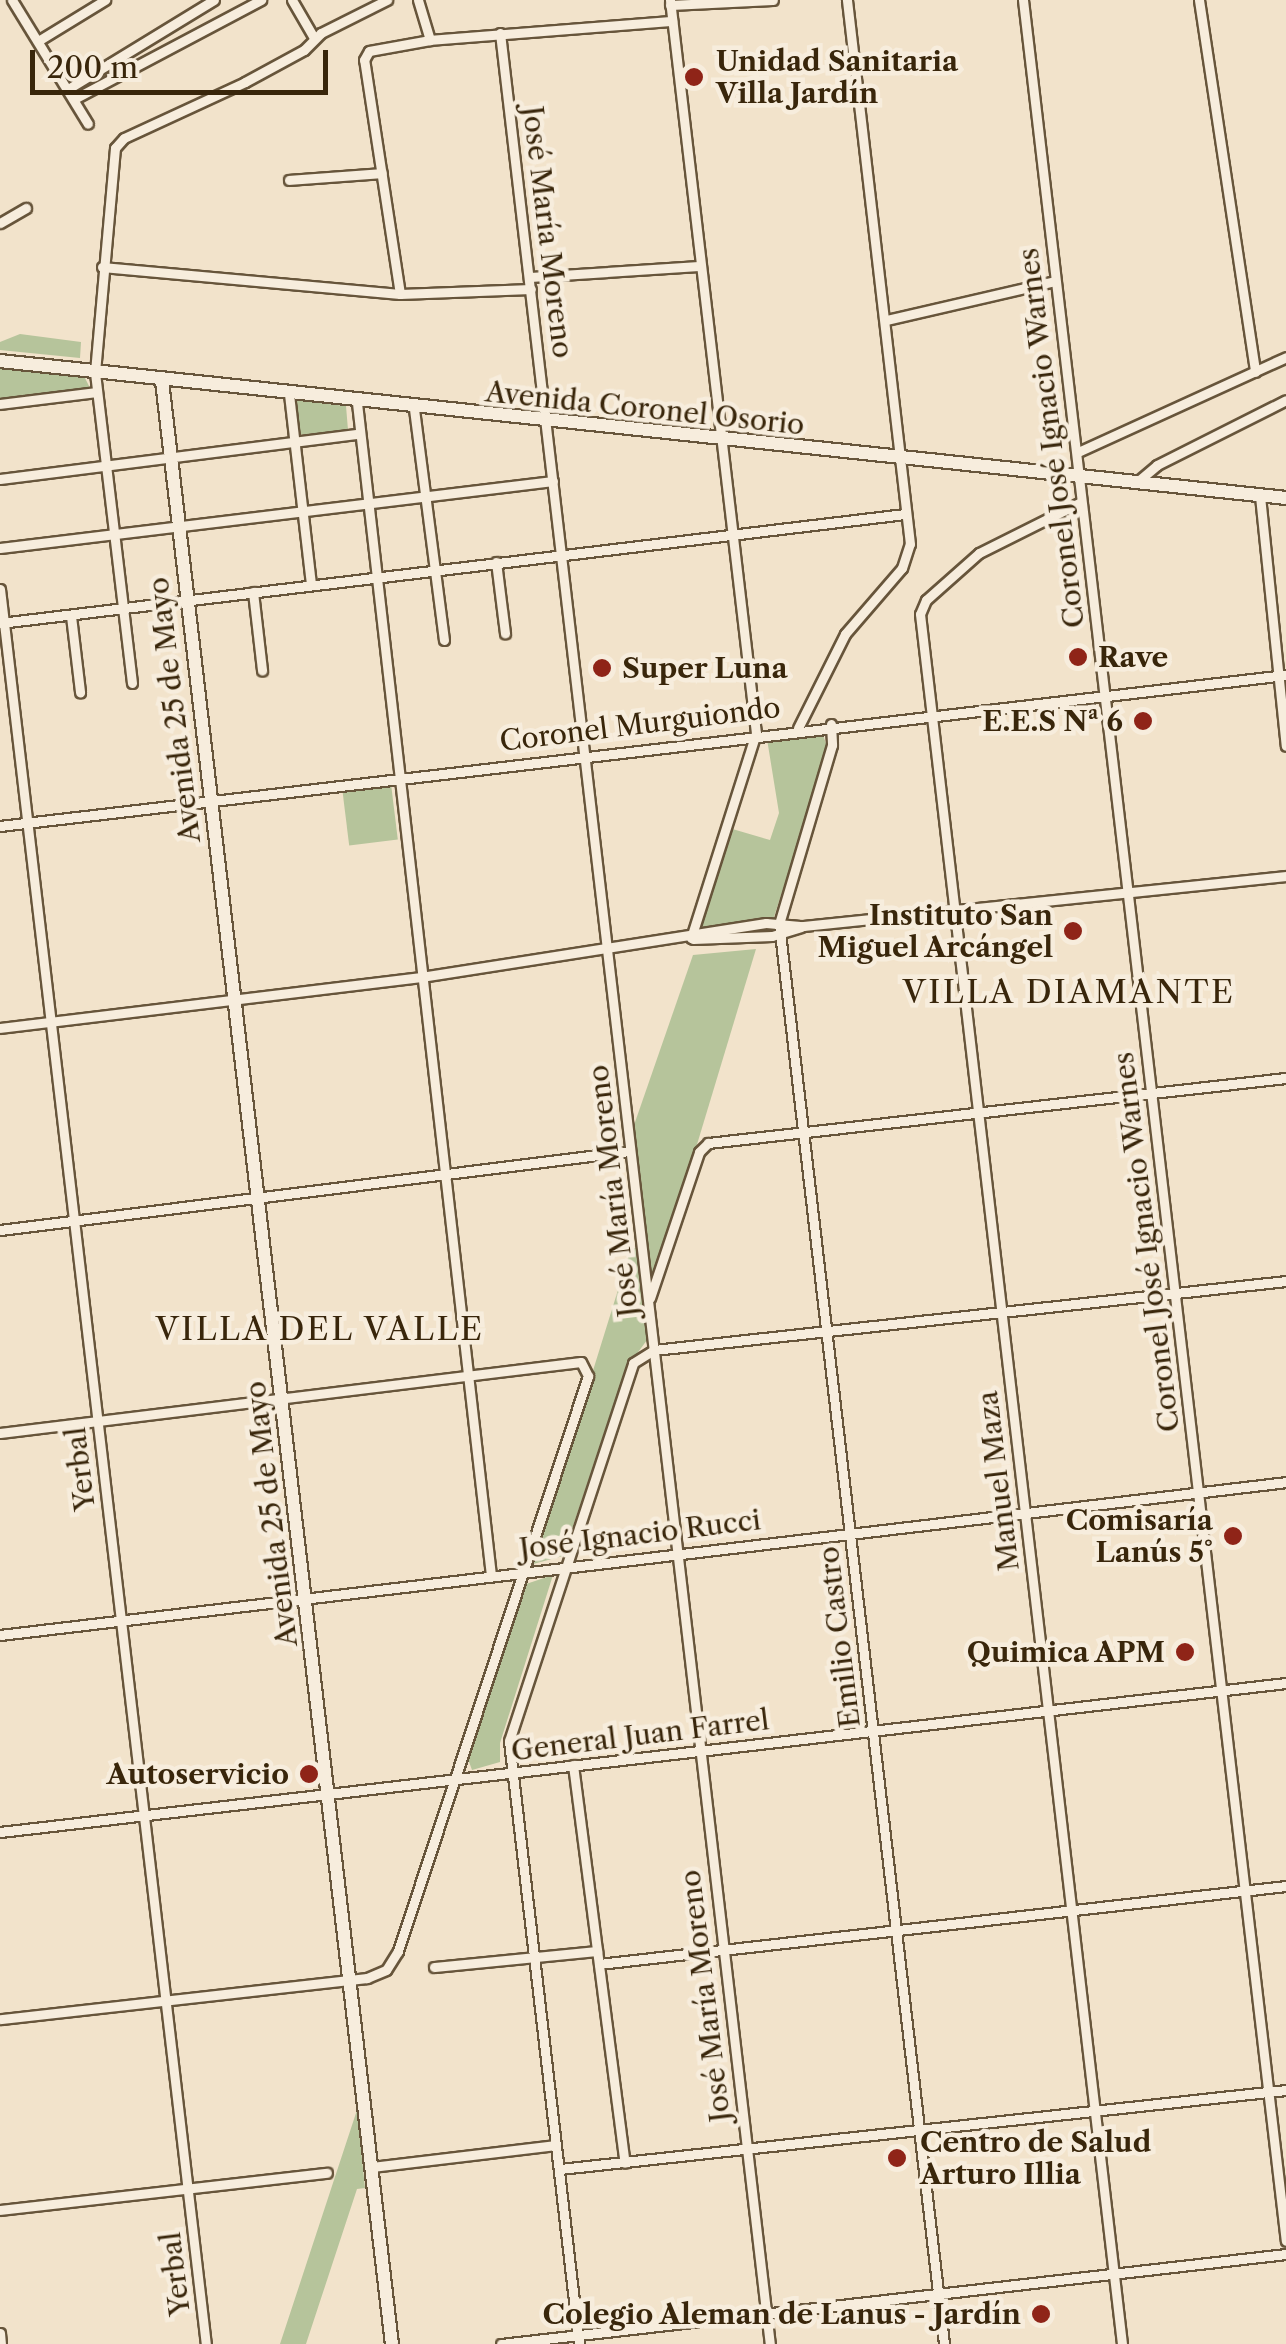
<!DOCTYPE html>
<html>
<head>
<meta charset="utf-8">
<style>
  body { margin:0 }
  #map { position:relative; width:1286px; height:2344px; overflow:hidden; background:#f2e3cb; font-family:"Libre Caslon Text",serif }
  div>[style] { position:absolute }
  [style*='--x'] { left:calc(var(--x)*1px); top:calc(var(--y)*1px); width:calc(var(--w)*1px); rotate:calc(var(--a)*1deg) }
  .green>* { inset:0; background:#b6c49b; transform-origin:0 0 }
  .roads { filter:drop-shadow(2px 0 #67553b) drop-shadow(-2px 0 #67553b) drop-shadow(0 2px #67553b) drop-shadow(0 -2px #67553b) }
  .street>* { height:9px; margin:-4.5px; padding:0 4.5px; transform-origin:4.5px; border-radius:4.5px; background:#f7eddd }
  .secondary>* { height:12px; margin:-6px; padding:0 6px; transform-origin:6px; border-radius:6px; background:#f7eddd }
  .dots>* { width:28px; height:28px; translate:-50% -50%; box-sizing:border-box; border:5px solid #f7eddd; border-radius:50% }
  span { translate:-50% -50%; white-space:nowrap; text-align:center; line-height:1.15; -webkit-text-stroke:9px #f7eddd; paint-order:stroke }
  .poi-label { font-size:28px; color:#39260b; font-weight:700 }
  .left { translate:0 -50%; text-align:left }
  .right { translate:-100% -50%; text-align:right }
  .street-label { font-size:28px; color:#39260b }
  .quarter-label { font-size:32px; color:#39260b; letter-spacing:2.5px }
  .scale { position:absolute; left:30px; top:50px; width:298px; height:45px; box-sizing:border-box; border:5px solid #39260b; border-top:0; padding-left:12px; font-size:30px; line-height:35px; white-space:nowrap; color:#39260b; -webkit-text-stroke:8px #f7eddd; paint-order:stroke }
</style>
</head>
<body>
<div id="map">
  <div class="green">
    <div style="clip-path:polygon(20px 334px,81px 342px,80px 358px,0 350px,0 342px)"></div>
    <div style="clip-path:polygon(0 367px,85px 378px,90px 388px,0 399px)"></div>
    <div style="clip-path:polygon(294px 400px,346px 406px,348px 430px,298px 435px)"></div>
    <div style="clip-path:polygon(823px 735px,828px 749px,773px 920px,696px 931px,729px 828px,770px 840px,779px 813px,767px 739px)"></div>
    <div style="left:391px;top:784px;width:56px;height:49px;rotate:83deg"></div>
    <div style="clip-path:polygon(756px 949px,657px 1277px,651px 1278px,633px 1128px,693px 955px)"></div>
    <div style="clip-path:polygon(631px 1248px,637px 1248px,647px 1340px,625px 1370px,563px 1556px,533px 1564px)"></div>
    <div style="clip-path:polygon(553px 1575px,500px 1743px,500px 1762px,472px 1770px,468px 1759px,526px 1584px)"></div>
    <div style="clip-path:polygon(357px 2110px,365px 2188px,357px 2189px,306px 2344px,280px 2344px)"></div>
  </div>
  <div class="roads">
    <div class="street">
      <div style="--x:12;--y:0;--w:145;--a:58.5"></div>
      <div style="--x:292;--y:0;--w:44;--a:59.9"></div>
      <div style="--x:418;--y:0;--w:42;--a:73.3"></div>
      <div style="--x:670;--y:0;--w:738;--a:83.31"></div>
      <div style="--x:756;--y:733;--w:215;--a:107.6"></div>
      <div style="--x:1023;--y:0;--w:2256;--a:83.31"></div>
      <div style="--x:1199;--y:0;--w:376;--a:81.4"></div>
      <div style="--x:670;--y:5;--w:103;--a:-2.8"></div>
      <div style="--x:500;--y:33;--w:2327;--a:83.34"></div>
      <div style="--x:38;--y:41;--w:79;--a:-31.5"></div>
      <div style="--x:68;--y:89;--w:171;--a:-31.4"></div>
      <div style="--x:74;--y:99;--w:212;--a:-27.9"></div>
      <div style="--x:289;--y:180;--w:93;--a:-4.3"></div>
      <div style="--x:0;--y:223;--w:30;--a:-30"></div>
      <div style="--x:102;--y:267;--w:299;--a:5.2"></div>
      <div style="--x:400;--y:294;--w:131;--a:-2.2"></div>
      <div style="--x:530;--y:277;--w:169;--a:-3.7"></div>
      <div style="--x:400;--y:294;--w:237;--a:-98.7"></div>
      <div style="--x:364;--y:60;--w:10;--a:-61"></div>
      <div style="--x:369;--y:51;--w:62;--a:-10.2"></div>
      <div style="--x:430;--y:40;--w:243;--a:-4.5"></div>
      <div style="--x:886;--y:320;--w:173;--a:-13"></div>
      <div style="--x:289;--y:394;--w:192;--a:83.4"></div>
      <div style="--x:357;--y:403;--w:1181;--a:83.48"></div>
      <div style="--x:0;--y:404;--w:97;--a:-7.1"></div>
      <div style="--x:414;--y:409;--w:233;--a:82.6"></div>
      <div style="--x:1078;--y:452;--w:229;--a:-24.5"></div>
      <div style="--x:0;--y:479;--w:361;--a:-7.2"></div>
      <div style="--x:1137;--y:482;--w:26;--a:-40"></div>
      <div style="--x:1157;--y:465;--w:144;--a:-26.7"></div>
      <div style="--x:1260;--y:496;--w:251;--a:84.1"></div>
      <div style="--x:1081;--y:502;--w:114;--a:153.4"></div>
      <div style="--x:979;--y:553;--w:71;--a:138.4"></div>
      <div style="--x:926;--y:600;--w:15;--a:113"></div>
      <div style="--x:920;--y:614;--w:1742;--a:83.34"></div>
      <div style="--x:0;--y:548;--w:557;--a:-6.91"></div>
      <div style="--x:496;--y:562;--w:72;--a:82.8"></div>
      <div style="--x:0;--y:589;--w:1767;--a:83.31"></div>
      <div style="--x:253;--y:592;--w:79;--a:83.4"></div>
      <div style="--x:71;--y:616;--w:77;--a:83.2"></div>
      <div style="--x:0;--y:623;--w:912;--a:-6.87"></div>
      <div style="--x:132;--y:683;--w:313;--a:-96.8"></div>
      <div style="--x:95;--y:372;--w:225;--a:-84.9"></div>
      <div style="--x:115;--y:148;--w:13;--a:-48"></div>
      <div style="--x:124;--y:138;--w:133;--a:-24.8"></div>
      <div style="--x:245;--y:82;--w:67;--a:-28.5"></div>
      <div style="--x:304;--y:50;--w:24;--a:-45"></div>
      <div style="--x:321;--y:33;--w:74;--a:-26.6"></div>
      <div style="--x:831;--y:724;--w:21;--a:87"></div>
      <div style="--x:832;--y:745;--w:187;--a:106.5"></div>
      <div style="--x:779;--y:924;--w:1430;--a:83.37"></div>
      <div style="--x:798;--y:728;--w:105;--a:-63.4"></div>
      <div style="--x:845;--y:634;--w:87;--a:-49.2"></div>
      <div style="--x:902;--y:568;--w:25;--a:-72"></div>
      <div style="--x:910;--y:544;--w:548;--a:-96.61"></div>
      <div style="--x:0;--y:826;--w:1295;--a:-6.7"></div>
      <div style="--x:693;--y:939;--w:79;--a:-2.2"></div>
      <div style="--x:772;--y:936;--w:30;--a:-17"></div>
      <div style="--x:0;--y:1028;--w:424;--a:-6.9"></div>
      <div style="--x:421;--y:977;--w:349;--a:-8.9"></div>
      <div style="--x:766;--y:923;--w:37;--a:5"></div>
      <div style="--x:803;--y:926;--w:486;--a:-5.9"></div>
      <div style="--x:0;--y:1230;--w:635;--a:-7.15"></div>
      <div style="--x:650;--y:1298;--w:154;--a:-71.4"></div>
      <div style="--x:699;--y:1152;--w:13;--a:-45"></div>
      <div style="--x:708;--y:1143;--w:582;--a:-6.42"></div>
      <div style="--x:0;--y:1433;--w:585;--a:-6.97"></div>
      <div style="--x:581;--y:1362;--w:16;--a:63"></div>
      <div style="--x:588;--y:1376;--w:606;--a:108.29"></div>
      <div style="--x:398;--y:1951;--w:22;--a:122"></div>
      <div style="--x:386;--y:1970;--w:21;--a:157"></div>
      <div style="--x:367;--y:1978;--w:369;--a:173.6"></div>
      <div style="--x:0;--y:1635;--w:1295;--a:-6.78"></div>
      <div style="--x:573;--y:1765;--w:401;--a:82.6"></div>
      <div style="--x:0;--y:1832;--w:1295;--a:-6.61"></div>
      <div style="--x:599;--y:1964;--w:691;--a:-6.48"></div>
      <div style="--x:434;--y:1967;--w:164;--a:-5.6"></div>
      <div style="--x:372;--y:2167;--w:185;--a:-6.8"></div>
      <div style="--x:560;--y:2169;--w:730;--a:-6.21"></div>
      <div style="--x:0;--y:2210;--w:329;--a:-6.5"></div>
      <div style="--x:0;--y:2333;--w:11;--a:85"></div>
      <div style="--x:501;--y:2344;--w:790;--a:-6.54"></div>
      <div style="--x:579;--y:2344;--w:607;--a:-96.62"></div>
      <div style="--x:509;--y:1741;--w:398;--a:-71.8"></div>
      <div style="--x:633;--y:1363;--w:25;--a:-32"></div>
      <div style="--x:654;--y:1350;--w:636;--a:-6.23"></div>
    </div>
    <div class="secondary">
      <div style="--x:0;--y:361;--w:1293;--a:6.08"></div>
      <div style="--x:162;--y:381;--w:1976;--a:83.32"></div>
    </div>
  </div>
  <div class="dots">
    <div style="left:694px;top:77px;background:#8f2418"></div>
    <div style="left:1078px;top:657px;background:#8f2418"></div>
    <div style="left:602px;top:668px;background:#8f2418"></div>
    <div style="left:1143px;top:721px;background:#8f2418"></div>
    <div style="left:1073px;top:931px;background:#8f2418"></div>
    <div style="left:1233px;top:1536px;background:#8f2418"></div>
    <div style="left:1185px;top:1652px;background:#8f2418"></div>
    <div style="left:309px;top:1774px;background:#8f2418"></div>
    <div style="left:897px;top:2158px;background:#8f2418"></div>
    <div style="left:1041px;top:2314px;background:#8f2418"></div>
  </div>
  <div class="poi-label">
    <span class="left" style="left:716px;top:77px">Unidad Sanitaria<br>Villa Jardín</span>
    <span class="left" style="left:1098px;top:657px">Rave</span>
    <span class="left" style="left:622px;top:668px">Super Luna</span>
    <span class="right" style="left:1123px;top:721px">E.E.S Nª 6</span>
    <span class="right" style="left:1053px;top:931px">Instituto San<br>Miguel Arcángel</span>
    <span class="right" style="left:1213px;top:1536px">Comisaría<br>Lanús 5°</span>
    <span class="right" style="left:1165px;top:1652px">Quimica APM</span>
    <span class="right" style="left:289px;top:1774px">Autoservicio</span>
    <span class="left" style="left:920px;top:2158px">Centro de Salud<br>Arturo Illia</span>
    <span class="right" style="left:1021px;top:2314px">Colegio Aleman de Lanus - Jardín</span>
  </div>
  <div class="street-label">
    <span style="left:548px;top:232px;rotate:83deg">José María Moreno</span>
    <span style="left:645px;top:408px;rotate:6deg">Avenida Coronel Osorio</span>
    <span style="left:1051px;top:438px;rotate:-97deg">Coronel José Ignacio Warnes</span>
    <span style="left:174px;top:710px;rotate:-97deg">Avenida 25 de Mayo</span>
    <span style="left:640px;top:724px;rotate:-7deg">Coronel Murguiondo</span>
    <span style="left:613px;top:1191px;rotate:-97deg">José María Moreno</span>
    <span style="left:1146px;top:1242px;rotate:-97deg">Coronel José Ignacio Warnes</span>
    <span style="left:80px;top:1469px;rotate:-97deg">Yerbal</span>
    <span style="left:998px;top:1481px;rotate:-97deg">Manuel Maza</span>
    <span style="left:271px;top:1514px;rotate:-97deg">Avenida 25 de Mayo</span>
    <span style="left:640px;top:1534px;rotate:-7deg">José Ignacio Rucci</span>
    <span style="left:839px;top:1637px;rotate:-97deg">Emilio Castro</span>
    <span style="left:640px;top:1735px;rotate:-7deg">General Juan Farrel</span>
    <span style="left:705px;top:1996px;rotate:-97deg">José María Moreno</span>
    <span style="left:175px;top:2274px;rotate:-97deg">Yerbal</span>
  </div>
  <div class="quarter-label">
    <span style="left:1069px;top:992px">VILLA DIAMANTE</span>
    <span style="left:320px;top:1329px">VILLA DEL VALLE</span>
  </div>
  <div class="scale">200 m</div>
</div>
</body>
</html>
